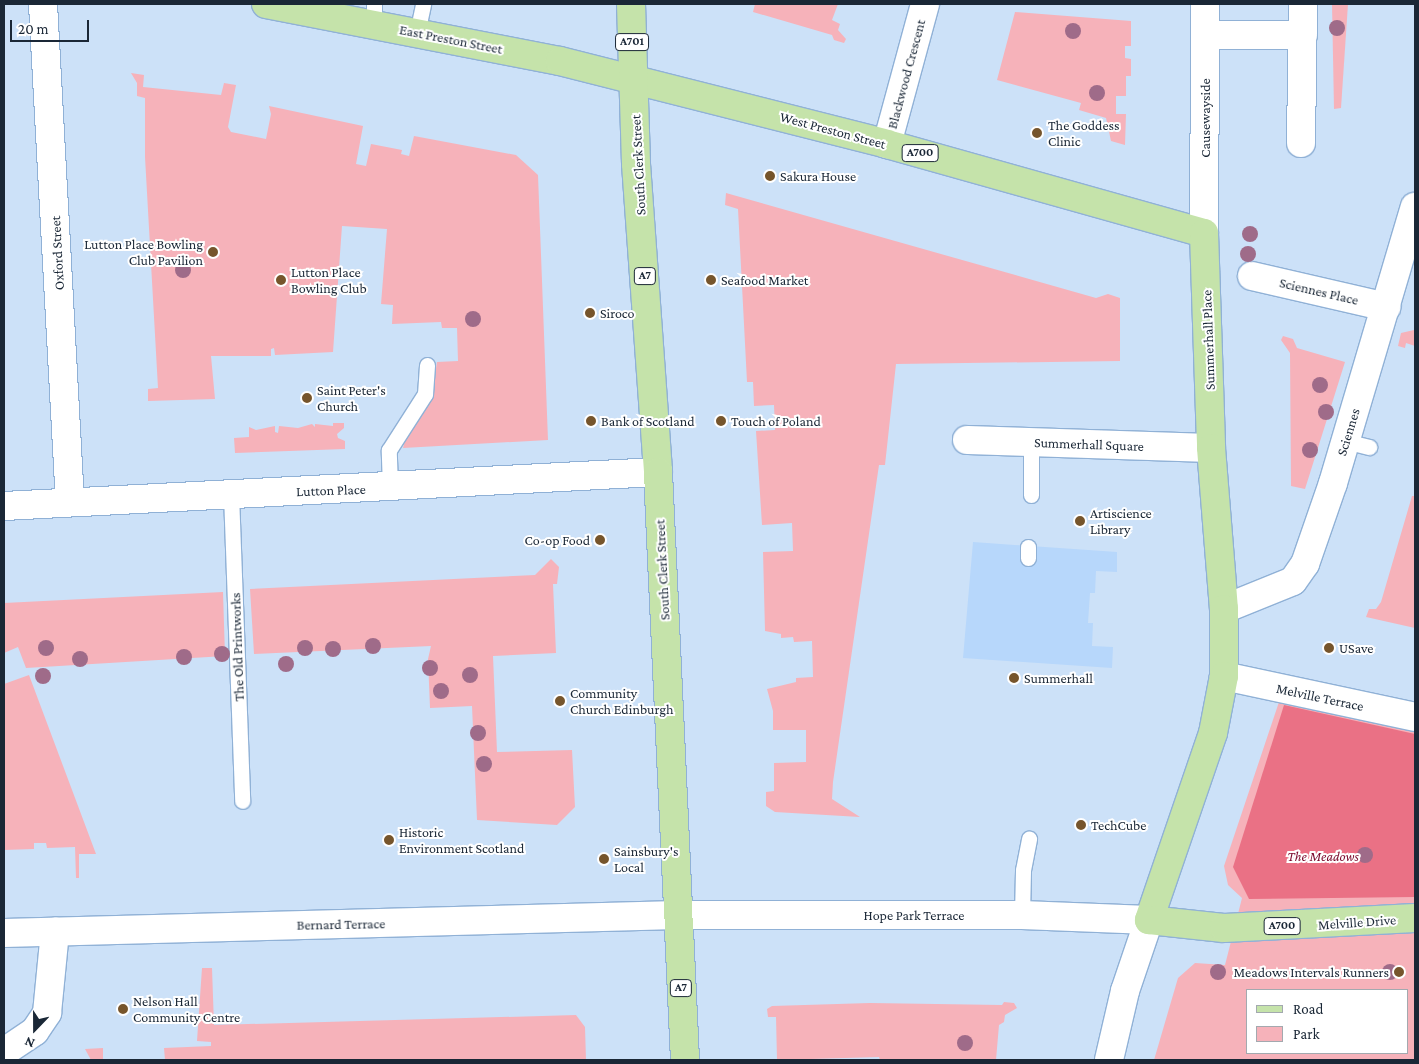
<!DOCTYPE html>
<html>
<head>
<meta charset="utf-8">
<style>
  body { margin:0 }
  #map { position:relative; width:1419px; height:1064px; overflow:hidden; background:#cce1f8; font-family:"Crimson Pro",serif }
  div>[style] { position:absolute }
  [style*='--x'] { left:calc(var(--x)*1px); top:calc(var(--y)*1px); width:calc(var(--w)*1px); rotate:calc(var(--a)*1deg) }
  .built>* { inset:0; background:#b7d7fb }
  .green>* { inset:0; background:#f6b2ba }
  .forest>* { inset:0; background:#ea7185 }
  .roads { filter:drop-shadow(1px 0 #90b1d6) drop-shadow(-1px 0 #90b1d6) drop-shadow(0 1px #90b1d6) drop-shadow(0 -1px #90b1d6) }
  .lane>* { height:15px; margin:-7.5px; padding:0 7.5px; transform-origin:7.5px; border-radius:7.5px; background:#fff }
  .street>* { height:28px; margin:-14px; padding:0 14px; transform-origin:14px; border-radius:14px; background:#fff }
  .secondary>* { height:28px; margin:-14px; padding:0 14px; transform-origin:14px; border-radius:14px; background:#fff }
  .primary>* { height:28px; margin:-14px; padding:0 14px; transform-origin:14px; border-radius:14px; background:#c5e3aa }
  .trees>* { width:16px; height:16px; margin:-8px; border-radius:50%; background:#9f6b89 }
  .dots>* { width:14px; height:14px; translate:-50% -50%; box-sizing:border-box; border:2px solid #fff; border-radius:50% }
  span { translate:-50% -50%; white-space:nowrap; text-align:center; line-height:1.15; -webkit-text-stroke:4px #fff; paint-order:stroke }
  .shield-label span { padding:1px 4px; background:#fff; border:1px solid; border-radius:4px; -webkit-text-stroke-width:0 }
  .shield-label { font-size:12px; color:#1a2736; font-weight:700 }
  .street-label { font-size:14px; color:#1a2736 }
  .poi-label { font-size:14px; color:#1a2736 }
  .left { translate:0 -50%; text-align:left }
  .right { translate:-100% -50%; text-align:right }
  .park-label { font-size:14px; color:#7b0a2e; font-style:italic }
  .frame { position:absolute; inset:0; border:5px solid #1a2736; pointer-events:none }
  .legend { position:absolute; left:1246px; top:989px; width:162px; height:65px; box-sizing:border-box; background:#fff; border:1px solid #a3a9af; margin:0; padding:6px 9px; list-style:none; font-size:15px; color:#1a2736 }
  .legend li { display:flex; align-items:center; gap:10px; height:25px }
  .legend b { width:25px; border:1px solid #a3a9af }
  .north { position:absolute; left:10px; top:1004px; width:50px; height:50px; -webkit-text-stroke:4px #fff; paint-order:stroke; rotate:202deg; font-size:14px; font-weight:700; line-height:20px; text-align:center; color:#1a2736 }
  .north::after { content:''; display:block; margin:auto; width:18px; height:22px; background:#1a2736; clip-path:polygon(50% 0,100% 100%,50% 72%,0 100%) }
  .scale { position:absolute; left:10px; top:20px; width:79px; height:22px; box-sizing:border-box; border:2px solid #1a2736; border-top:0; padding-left:6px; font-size:15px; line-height:18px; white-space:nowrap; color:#1a2736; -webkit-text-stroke:4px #fff; paint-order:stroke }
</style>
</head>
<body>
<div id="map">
  <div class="built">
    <div style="clip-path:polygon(973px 542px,1117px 552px,1117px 572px,1096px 571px,1095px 593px,1090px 593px,1088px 623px,1093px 623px,1092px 646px,1113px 647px,1112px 668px,963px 658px)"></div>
  </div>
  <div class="green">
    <div style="clip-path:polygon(755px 4px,838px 4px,832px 20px,840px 24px,838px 30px,846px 39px,844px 43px,834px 40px,832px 35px,753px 12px)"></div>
    <div style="clip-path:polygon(1332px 4px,1348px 4px,1341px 108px,1334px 109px)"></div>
    <div style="clip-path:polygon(1015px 12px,1131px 21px,1131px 46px,1125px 46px,1125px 58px,1131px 59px,1131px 76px,1126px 76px,1126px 96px,1116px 96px,1116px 114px,1126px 114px,1125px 145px,1111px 141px,1106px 118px,1079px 110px,1081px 103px,997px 80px)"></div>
    <div style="clip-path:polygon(131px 73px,144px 75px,143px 87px,221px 95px,224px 83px,236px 85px,228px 127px,231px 132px,266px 139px,271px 114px,269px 106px,363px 126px,356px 164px,366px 166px,371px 144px,402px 150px,401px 154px,409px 156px,414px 136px,516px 155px,538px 175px,548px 440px,403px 448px,406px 437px,432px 394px,437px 362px,458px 361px,457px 328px,442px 328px,441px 322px,392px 324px,393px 305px,381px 304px,387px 229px,342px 226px,333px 352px,275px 355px,274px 348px,271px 349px,271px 356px,211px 356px,215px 399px,148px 401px,148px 389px,158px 388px,145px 157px,145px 98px,137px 96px,137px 83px)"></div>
    <div style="clip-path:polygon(726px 193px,1096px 298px,1108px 294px,1120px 298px,1120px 361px,896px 364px,885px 465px,879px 465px,833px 782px,832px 799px,860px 817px,775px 812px,766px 806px,766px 792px,774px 791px,774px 763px,806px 762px,806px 730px,773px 730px,773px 711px,767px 689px,796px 682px,796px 678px,813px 677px,812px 641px,794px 642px,793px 637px,781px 638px,781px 634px,765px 631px,763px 552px,793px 551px,792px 523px,762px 525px,756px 431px,775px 430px,774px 405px,754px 406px,753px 382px,747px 382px,738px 209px,725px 205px)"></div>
    <div style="clip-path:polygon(1415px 326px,1415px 346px,1406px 343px,1405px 348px,1398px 346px,1401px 333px,1414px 330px)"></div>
    <div style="clip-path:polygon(1283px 336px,1293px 339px,1297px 348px,1345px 362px,1305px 489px,1291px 486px,1290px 353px,1281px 340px)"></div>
    <div style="clip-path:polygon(333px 423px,344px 423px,344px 428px,337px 434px,338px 438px,345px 441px,345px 449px,235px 453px,234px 438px,249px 437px,249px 427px,256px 430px,275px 426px,275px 432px,278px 433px,279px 426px,298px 428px,312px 424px,315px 427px,315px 424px,333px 426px)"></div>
    <div style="clip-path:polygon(1412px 496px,1415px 496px,1415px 628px,1366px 617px,1369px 609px,1376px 609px,1381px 602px)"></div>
    <div style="clip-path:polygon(551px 559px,559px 567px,557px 584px,553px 584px,556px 653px,493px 656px,497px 752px,572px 750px,575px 807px,557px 825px,477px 820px,472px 706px,430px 708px,428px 659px,431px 646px,254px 654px,250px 589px,535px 575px)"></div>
    <div style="clip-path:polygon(223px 592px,225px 656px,26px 668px,18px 647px,4px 653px,4px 603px)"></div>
    <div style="clip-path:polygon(29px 675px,96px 854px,79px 854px,79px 878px,76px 878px,75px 847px,47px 848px,46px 843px,34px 843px,34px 849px,4px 850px,4px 684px)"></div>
    <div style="clip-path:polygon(evenodd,1280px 699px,1415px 726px,1415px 1060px,1154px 1060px,1178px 978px,1195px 963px,1225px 965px,1242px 898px,1228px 885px,1224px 866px,1280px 699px,1248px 990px,1408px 990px,1408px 1053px,1248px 1053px,1248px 990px)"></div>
    <div style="clip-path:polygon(202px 968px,212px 968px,214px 1025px,576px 1015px,585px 1027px,586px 1060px,165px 1060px,164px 1048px,211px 1046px,211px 1042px,197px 1041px)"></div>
    <div style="clip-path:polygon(1004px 1002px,1014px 1003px,1017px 1008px,1005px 1015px,1004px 1022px,999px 1025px,996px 1060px,880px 1060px,879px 1057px,777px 1060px,776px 1017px,768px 1017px,767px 1009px,772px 1006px,870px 1003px,1002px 1005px)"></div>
    <div style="clip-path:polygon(103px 1048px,103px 1060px,91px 1060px,85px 1049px)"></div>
  </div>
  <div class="forest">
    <div style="clip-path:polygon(1284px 705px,1415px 734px,1415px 897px,1249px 899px,1233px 867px)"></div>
  </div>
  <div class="roads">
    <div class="lane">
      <div style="--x:374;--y:4;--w:20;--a:90"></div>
      <div style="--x:417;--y:33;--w:30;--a:-78"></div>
      <div style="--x:1345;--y:441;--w:25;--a:14"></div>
      <div style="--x:390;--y:487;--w:37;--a:-92"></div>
      <div style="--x:389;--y:450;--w:67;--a:-57.3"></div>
      <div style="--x:425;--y:394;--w:29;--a:-86"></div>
      <div style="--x:231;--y:494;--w:307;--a:87.9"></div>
      <div style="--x:1031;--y:495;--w:53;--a:-90"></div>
      <div style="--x:1028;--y:558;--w:11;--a:-90"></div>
      <div style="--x:1022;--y:915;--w:45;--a:-88.7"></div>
      <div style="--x:1023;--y:870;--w:32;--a:-79"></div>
    </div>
    <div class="street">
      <div style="--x:43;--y:4;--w:499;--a:86.9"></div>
      <div style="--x:1205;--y:35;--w:98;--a:0"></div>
      <div style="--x:1301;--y:143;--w:139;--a:-89.2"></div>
      <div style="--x:887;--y:144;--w:145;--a:-74.8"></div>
      <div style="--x:1252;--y:276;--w:138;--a:13"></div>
      <div style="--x:967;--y:440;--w:244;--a:1.9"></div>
      <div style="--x:4;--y:506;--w:655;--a:-2.98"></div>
      <div style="--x:1224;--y:609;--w:74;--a:-22.1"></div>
      <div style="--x:1293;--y:581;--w:21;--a:-55"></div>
      <div style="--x:1305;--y:564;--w:86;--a:-70.9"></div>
      <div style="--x:1333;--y:483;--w:288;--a:-73.5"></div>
      <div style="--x:1224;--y:676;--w:195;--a:12.1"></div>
      <div style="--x:4;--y:1052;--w:37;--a:-34"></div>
      <div style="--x:35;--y:1031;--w:22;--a:-56"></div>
      <div style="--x:47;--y:1013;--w:82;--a:-84.4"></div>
    </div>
    <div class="secondary">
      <div style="--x:1204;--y:233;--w:229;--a:-89.7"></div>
      <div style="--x:4;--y:933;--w:674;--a:-1.53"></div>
      <div style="--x:678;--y:915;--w:344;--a:0"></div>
      <div style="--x:1022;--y:915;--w:127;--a:2.3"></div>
      <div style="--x:1149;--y:920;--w:75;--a:108.7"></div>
      <div style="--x:1125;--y:991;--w:71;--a:103.1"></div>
    </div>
    <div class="primary">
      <div style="--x:266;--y:4;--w:299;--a:11"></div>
      <div style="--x:560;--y:61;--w:337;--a:14.2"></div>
      <div style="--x:887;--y:144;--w:329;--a:15.7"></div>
      <div style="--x:1204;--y:233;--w:215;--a:88.1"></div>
      <div style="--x:1211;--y:448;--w:162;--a:85.4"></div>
      <div style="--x:1224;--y:609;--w:67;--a:90"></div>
      <div style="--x:1224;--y:676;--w:58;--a:100.9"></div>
      <div style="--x:1213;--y:733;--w:198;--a:108.9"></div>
      <div style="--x:1149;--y:920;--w:75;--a:6.1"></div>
      <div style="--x:1224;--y:928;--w:191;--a:-3"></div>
      <div style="--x:631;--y:4;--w:160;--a:88.2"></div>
      <div style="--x:636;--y:164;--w:309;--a:85.9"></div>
      <div style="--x:658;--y:472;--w:589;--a:87.37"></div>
    </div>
  </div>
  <div class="trees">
    <div style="left:1337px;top:28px"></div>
    <div style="left:1073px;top:31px"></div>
    <div style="left:1097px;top:93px"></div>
    <div style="left:1250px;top:234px"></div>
    <div style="left:1248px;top:254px"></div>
    <div style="left:183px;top:270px"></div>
    <div style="left:473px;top:319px"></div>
    <div style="left:1320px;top:385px"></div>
    <div style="left:1326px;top:412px"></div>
    <div style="left:1310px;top:450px"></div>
    <div style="left:373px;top:646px"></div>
    <div style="left:46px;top:648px"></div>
    <div style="left:305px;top:648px"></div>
    <div style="left:333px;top:649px"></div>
    <div style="left:222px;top:654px"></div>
    <div style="left:184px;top:657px"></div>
    <div style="left:80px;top:659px"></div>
    <div style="left:286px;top:664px"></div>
    <div style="left:430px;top:668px"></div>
    <div style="left:470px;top:675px"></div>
    <div style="left:43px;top:676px"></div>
    <div style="left:441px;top:691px"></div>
    <div style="left:478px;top:733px"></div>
    <div style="left:484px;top:764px"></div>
    <div style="left:1365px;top:855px"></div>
    <div style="left:1218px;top:972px"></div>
    <div style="left:1390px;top:972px"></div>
    <div style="left:965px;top:1043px"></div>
  </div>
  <div class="dots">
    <div style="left:1037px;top:133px;background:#76552c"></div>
    <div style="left:770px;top:176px;background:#76552c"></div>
    <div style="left:213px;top:252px;background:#76552c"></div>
    <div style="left:281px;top:280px;background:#76552c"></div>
    <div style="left:711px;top:280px;background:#76552c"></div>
    <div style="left:590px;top:313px;background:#76552c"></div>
    <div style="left:307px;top:398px;background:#76552c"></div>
    <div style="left:591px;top:421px;background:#76552c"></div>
    <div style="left:721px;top:421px;background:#76552c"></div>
    <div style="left:1080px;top:521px;background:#76552c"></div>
    <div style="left:600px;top:540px;background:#76552c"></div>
    <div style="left:1329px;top:648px;background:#76552c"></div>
    <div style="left:1014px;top:678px;background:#76552c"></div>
    <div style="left:560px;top:701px;background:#76552c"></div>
    <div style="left:1081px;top:825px;background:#76552c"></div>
    <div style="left:389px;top:840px;background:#76552c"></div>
    <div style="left:604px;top:859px;background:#76552c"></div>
    <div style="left:1399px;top:972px;background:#76552c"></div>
    <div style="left:123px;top:1009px;background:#76552c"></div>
  </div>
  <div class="shield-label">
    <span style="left:632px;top:42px">A701</span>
    <span style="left:920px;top:153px">A700</span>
    <span style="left:645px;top:276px">A7</span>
    <span style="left:1282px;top:926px">A700</span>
    <span style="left:681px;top:988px">A7</span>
  </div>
  <div class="street-label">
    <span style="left:451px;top:39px;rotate:11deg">East Preston Street</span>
    <span style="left:906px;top:74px;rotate:-75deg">Blackwood Crescent</span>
    <span style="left:1205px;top:118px;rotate:-90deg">Causewayside</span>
    <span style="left:833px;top:130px;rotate:15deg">West Preston Street</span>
    <span style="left:638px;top:165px;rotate:-93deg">South Clerk Street</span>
    <span style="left:57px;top:253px;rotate:-93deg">Oxford Street</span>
    <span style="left:1319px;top:291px;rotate:13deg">Sciennes Place</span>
    <span style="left:1208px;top:340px;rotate:-92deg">Summerhall Place</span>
    <span style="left:1348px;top:432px;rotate:-73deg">Sciennes</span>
    <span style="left:1089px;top:444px;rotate:2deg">Summerhall Square</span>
    <span style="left:331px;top:490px;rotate:-2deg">Lutton Place</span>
    <span style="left:662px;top:570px;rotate:-93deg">South Clerk Street</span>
    <span style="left:237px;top:647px;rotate:-92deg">The Old Printworks</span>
    <span style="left:1320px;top:697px;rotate:12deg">Melville Terrace</span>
    <span style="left:914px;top:915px">Hope Park Terrace</span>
    <span style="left:1357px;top:922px;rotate:-4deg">Melville Drive</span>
    <span style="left:341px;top:924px;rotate:-1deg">Bernard Terrace</span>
  </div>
  <div class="poi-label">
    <span class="left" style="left:1048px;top:133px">The Goddess<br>Clinic</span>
    <span class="left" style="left:780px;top:176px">Sakura House</span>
    <span class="right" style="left:203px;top:252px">Lutton Place Bowling<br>Club Pavilion</span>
    <span class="left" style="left:291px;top:280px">Lutton Place<br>Bowling Club</span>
    <span class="left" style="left:721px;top:280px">Seafood Market</span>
    <span class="left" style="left:600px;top:313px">Siroco</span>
    <span class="left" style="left:317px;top:398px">Saint Peter's<br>Church</span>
    <span class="left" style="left:601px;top:421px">Bank of Scotland</span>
    <span class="left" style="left:731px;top:421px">Touch of Poland</span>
    <span class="left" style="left:1090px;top:521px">Artiscience<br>Library</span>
    <span class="right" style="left:590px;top:540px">Co-op Food</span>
    <span class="left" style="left:1339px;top:648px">USave</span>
    <span class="left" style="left:1024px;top:678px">Summerhall</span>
    <span class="left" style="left:570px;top:701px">Community<br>Church Edinburgh</span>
    <span class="left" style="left:1091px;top:825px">TechCube</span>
    <span class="left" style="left:399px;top:840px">Historic<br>Environment Scotland</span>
    <span class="left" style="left:614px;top:859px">Sainsbury's<br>Local</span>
    <span class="right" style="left:1389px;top:972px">Meadows Intervals Runners</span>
    <span class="left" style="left:133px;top:1009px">Nelson Hall<br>Community Centre</span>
  </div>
  <div class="park-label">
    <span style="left:1323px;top:856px">The Meadows</span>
  </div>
  <div class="frame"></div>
  <ul class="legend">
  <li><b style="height:6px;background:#c5e3aa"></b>Road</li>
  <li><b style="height:14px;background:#f6b2ba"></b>Park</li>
  </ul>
  <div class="north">N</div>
  <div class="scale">20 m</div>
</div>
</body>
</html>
